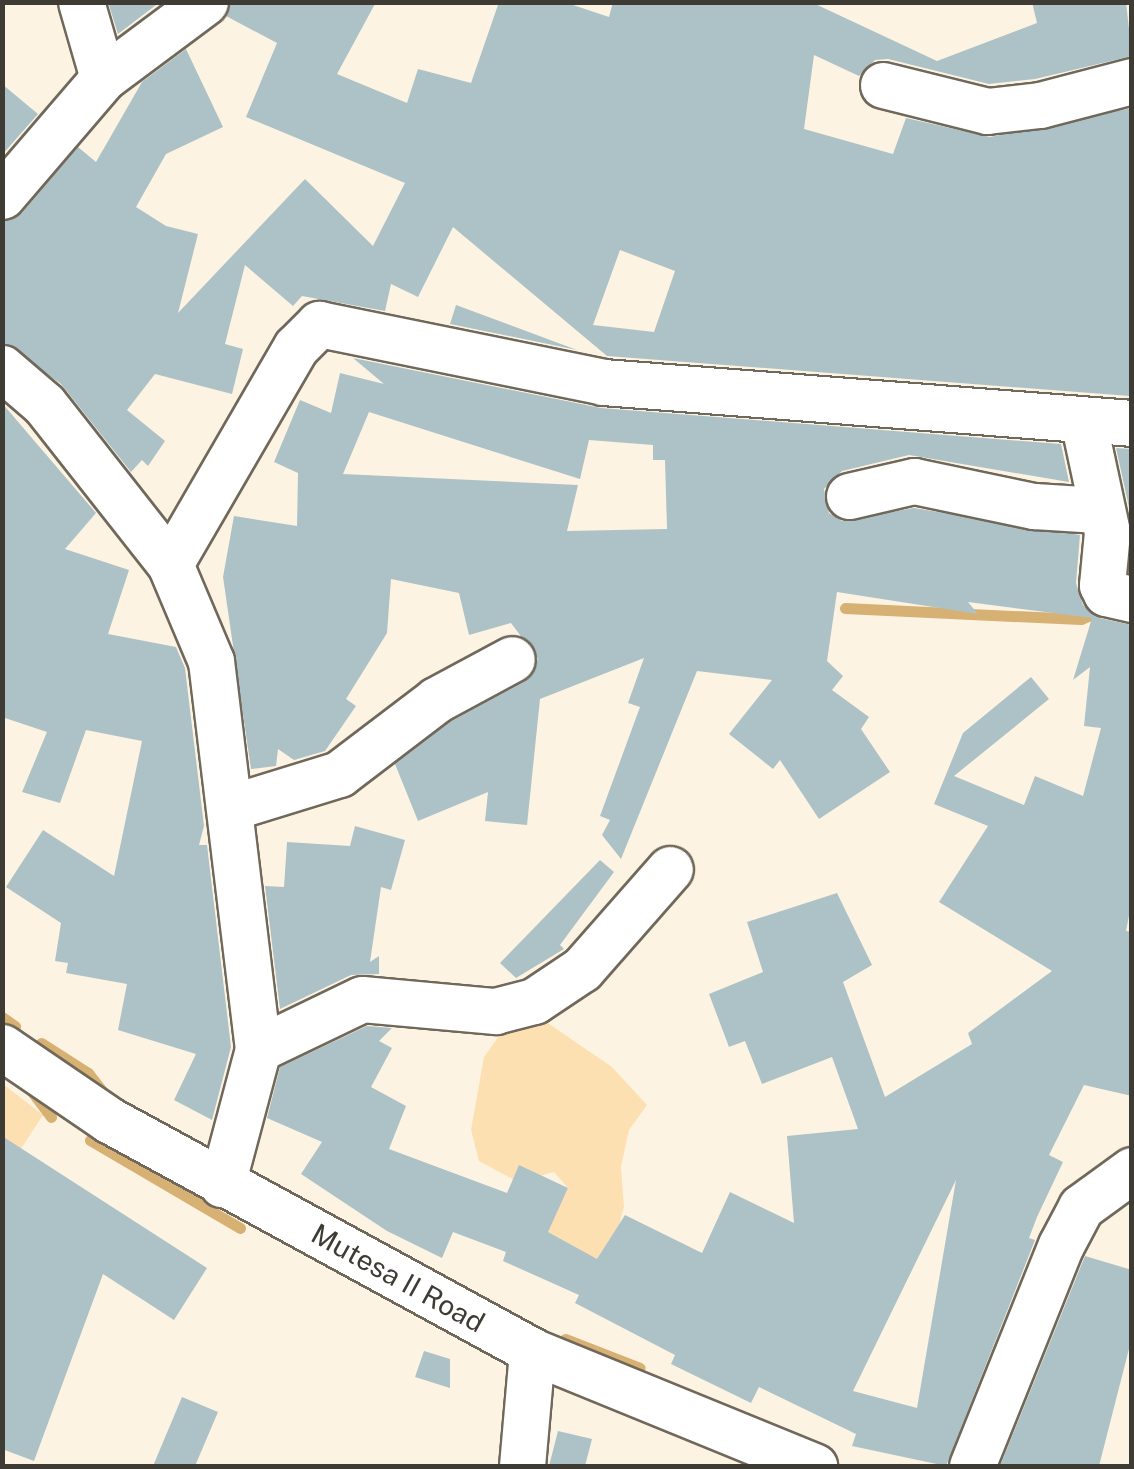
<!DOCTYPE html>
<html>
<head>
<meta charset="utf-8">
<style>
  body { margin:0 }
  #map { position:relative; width:1134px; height:1469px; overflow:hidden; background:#fdf3e3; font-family:"Public Sans",sans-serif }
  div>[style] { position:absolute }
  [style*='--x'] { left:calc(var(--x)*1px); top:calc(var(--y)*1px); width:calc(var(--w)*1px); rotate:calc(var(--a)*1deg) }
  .green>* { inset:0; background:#fde0b1 }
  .stream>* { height:11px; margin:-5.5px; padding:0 5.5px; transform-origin:5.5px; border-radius:5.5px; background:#d7b173 }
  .building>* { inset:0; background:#adc2c6 }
  .roads { filter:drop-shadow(2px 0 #70685a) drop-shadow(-2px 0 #70685a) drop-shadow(0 2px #70685a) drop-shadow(0 -2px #70685a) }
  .minor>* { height:45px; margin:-22.5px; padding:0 22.5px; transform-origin:22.5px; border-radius:22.5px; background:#fff }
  span { translate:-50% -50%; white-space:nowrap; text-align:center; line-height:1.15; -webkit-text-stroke:10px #fff; paint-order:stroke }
  .street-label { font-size:28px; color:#3e3a34 }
  .frame { position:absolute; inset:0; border:5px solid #3e3a34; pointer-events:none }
</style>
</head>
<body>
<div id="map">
  <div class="green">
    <div style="clip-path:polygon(516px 1012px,539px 1017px,612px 1067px,647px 1105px,629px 1130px,621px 1167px,624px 1207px,610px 1258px,578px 1262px,545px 1235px,568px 1188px,554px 1172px,518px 1182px,479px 1161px,471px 1130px,484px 1057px)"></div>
    <div style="clip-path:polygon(3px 1084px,43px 1115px,3px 1176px)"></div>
  </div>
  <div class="stream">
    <div style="--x:845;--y:608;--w:236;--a:2.7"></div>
    <div style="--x:1081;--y:619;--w:18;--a:-22"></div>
    <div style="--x:2;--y:1017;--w:16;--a:35"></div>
    <div style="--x:41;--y:1043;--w:56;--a:32.6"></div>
    <div style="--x:88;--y:1073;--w:29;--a:52"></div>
    <div style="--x:30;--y:1089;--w:35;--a:53"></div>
    <div style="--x:90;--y:1140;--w:174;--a:30.4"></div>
    <div style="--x:565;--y:1339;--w:80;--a:21.1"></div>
  </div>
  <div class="building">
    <div style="clip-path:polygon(108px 2px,160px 2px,118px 34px)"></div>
    <div style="clip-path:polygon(evenodd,231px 2px,376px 2px,337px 74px,407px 103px,418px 69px,471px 83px,499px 2px,564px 2px,609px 17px,613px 2px,811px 2px,937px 61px,1037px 23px,1032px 2px,1126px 2px,1132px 56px,1035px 79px,989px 84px,888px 59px,875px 60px,859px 76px,814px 55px,804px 129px,893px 154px,906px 118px,990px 137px,1132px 108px,1130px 396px,607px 356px,453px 227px,418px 297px,391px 284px,385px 311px,302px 296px,293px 306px,245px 265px,225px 344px,243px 349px,232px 394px,155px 374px,127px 410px,165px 441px,148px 466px,142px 460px,131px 472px,61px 384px,2px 342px,2px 222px,22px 213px,78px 147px,96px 162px,142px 82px,186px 49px,223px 127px,166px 154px,136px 207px,166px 226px,198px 234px,178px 313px,305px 179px,373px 246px,405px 183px,246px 117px,277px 43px,226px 16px,231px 2px,620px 250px,675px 271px,654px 332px,593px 325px,620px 250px)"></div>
    <div style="clip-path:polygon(2px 84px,38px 114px,2px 155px)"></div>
    <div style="clip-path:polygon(456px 305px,577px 350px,450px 324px)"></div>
    <div style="clip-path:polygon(evenodd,353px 358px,601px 408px,1061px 444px,1069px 482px,909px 455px,842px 471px,824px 489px,829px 513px,842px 521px,914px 508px,1080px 535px,1076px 583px,1083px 605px,1099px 618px,1132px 625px,1132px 900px,1126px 931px,1132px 932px,1132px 1096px,1084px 1085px,1049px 1155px,1063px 1162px,1037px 1217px,1029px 1238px,1035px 1240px,946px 1466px,852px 1446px,856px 1434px,759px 1387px,751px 1403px,671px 1364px,675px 1355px,575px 1303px,579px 1295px,503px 1261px,506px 1252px,453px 1232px,442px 1258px,387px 1231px,301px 1174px,322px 1142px,267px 1118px,280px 1067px,367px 1026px,392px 1028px,379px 1041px,392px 1048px,371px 1087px,406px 1106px,389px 1149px,507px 1193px,519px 1165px,568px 1188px,548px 1232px,597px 1259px,625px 1215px,702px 1253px,730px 1192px,794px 1223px,787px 1136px,858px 1129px,832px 1057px,762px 1084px,745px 1041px,729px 1047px,709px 994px,763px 972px,747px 922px,837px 893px,872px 965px,843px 982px,885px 1097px,972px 1044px,968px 1033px,1052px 971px,939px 902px,988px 826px,934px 804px,963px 733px,1031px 677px,1049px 699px,954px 776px,1024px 805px,1035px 776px,1083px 796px,1101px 728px,1084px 726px,1090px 667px,1073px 680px,1092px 618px,968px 602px,978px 614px,837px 592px,827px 661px,843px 676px,832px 690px,869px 717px,861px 729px,890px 772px,819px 819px,780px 760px,773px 769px,729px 734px,772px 680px,697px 671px,621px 859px,602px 835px,610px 820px,600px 816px,640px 707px,628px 703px,644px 658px,540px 699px,527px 825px,485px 821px,488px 792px,418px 821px,395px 764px,450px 722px,524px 682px,538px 659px,511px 623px,469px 635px,459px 593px,391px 579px,387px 633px,346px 699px,356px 706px,325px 751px,294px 760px,278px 749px,276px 766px,251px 769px,223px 577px,234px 516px,297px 526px,298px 473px,274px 462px,300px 400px,331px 413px,340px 373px,384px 384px,353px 358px,369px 412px,580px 479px,589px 440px,653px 445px,653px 460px,665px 460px,667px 529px,567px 531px,578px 485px,343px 474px,369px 412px,353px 358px,956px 1180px,917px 1408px,853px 1391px,956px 1180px)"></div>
    <div style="clip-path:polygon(2px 403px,96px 513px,65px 549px,129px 570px,108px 634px,176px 647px,185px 668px,204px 826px,199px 845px,207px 845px,231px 1047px,212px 1120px,174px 1100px,196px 1054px,118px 1030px,127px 984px,66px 973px,68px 963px,55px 961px,61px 923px,6px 887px,43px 830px,114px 876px,142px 741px,86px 730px,60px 803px,22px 792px,47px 732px,2px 717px)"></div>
    <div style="clip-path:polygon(1116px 448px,1132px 449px,1132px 521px)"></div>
    <div style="clip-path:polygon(355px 826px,405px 840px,391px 890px,381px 887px,370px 962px,379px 956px,379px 974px,351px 975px,280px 1009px,265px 886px,284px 887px,287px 842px,350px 846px)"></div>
    <div style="clip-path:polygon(600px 860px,614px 872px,560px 945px,564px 949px,516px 978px,500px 963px)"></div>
    <div style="clip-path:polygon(2px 1136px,207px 1268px,174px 1320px,103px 1274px,34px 1461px,2px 1449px)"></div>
    <div style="clip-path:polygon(1085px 1256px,1132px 1270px,1132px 1337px,1099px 1466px,1000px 1466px)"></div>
    <div style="clip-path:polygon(424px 1351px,450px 1359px,450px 1388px,415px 1377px)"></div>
    <div style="clip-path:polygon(182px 1397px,218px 1412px,195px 1466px,153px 1466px)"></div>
    <div style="clip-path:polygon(558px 1431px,592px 1439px,585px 1466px,549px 1466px)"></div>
  </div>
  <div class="roads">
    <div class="minor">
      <div style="--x:103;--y:78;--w:127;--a:-36.7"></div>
      <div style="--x:883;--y:85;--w:107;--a:14"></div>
      <div style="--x:987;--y:111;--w:53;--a:-6.5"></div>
      <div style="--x:1040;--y:105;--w:95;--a:-14.6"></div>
      <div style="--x:2;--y:196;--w:155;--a:-49.4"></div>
      <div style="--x:103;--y:78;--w:79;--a:-106.1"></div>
      <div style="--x:2;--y:368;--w:55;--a:40.6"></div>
      <div style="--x:44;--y:404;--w:204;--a:51.8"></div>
      <div style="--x:170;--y:564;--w:105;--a:67.1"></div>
      <div style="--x:211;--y:661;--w:391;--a:83.1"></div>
      <div style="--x:258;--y:1049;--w:140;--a:104.9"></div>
      <div style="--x:1083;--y:420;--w:115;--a:77.9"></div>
      <div style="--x:1107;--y:532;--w:53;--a:95.4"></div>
      <div style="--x:1102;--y:585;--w:9;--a:63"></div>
      <div style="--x:1106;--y:593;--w:27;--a:13"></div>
      <div style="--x:849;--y:496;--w:67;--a:-13"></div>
      <div style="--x:914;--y:481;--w:123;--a:11.8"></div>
      <div style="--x:1034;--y:506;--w:64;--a:3.6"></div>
      <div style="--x:170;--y:564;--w:251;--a:-59.9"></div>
      <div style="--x:296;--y:347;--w:33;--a:-45"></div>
      <div style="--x:319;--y:324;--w:290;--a:11.5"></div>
      <div style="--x:603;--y:382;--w:531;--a:4.43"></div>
      <div style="--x:232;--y:807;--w:112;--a:-17.1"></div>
      <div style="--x:339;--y:774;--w:122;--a:-37.3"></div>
      <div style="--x:436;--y:700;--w:86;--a:-28.3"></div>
      <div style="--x:2;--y:1047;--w:130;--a:34.3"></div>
      <div style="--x:109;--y:1120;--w:482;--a:28.6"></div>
      <div style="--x:532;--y:1351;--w:305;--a:22.2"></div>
      <div style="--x:258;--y:1049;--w:115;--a:-25.7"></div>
      <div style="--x:362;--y:999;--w:134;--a:5.2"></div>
      <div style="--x:495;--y:1011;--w:40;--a:-14.4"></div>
      <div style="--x:534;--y:1001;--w:58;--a:-33.7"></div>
      <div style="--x:582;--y:969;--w:133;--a:-48.7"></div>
      <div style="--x:522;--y:1466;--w:115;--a:-85"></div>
      <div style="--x:972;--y:1466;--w:238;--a:-68.1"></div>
      <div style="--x:1061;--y:1245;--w:43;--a:-62.2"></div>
      <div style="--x:1081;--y:1207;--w:63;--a:-36"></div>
    </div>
  </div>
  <div class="street-label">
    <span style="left:398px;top:1278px;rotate:29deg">Mutesa II Road</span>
  </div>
  <div class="frame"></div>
</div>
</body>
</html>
